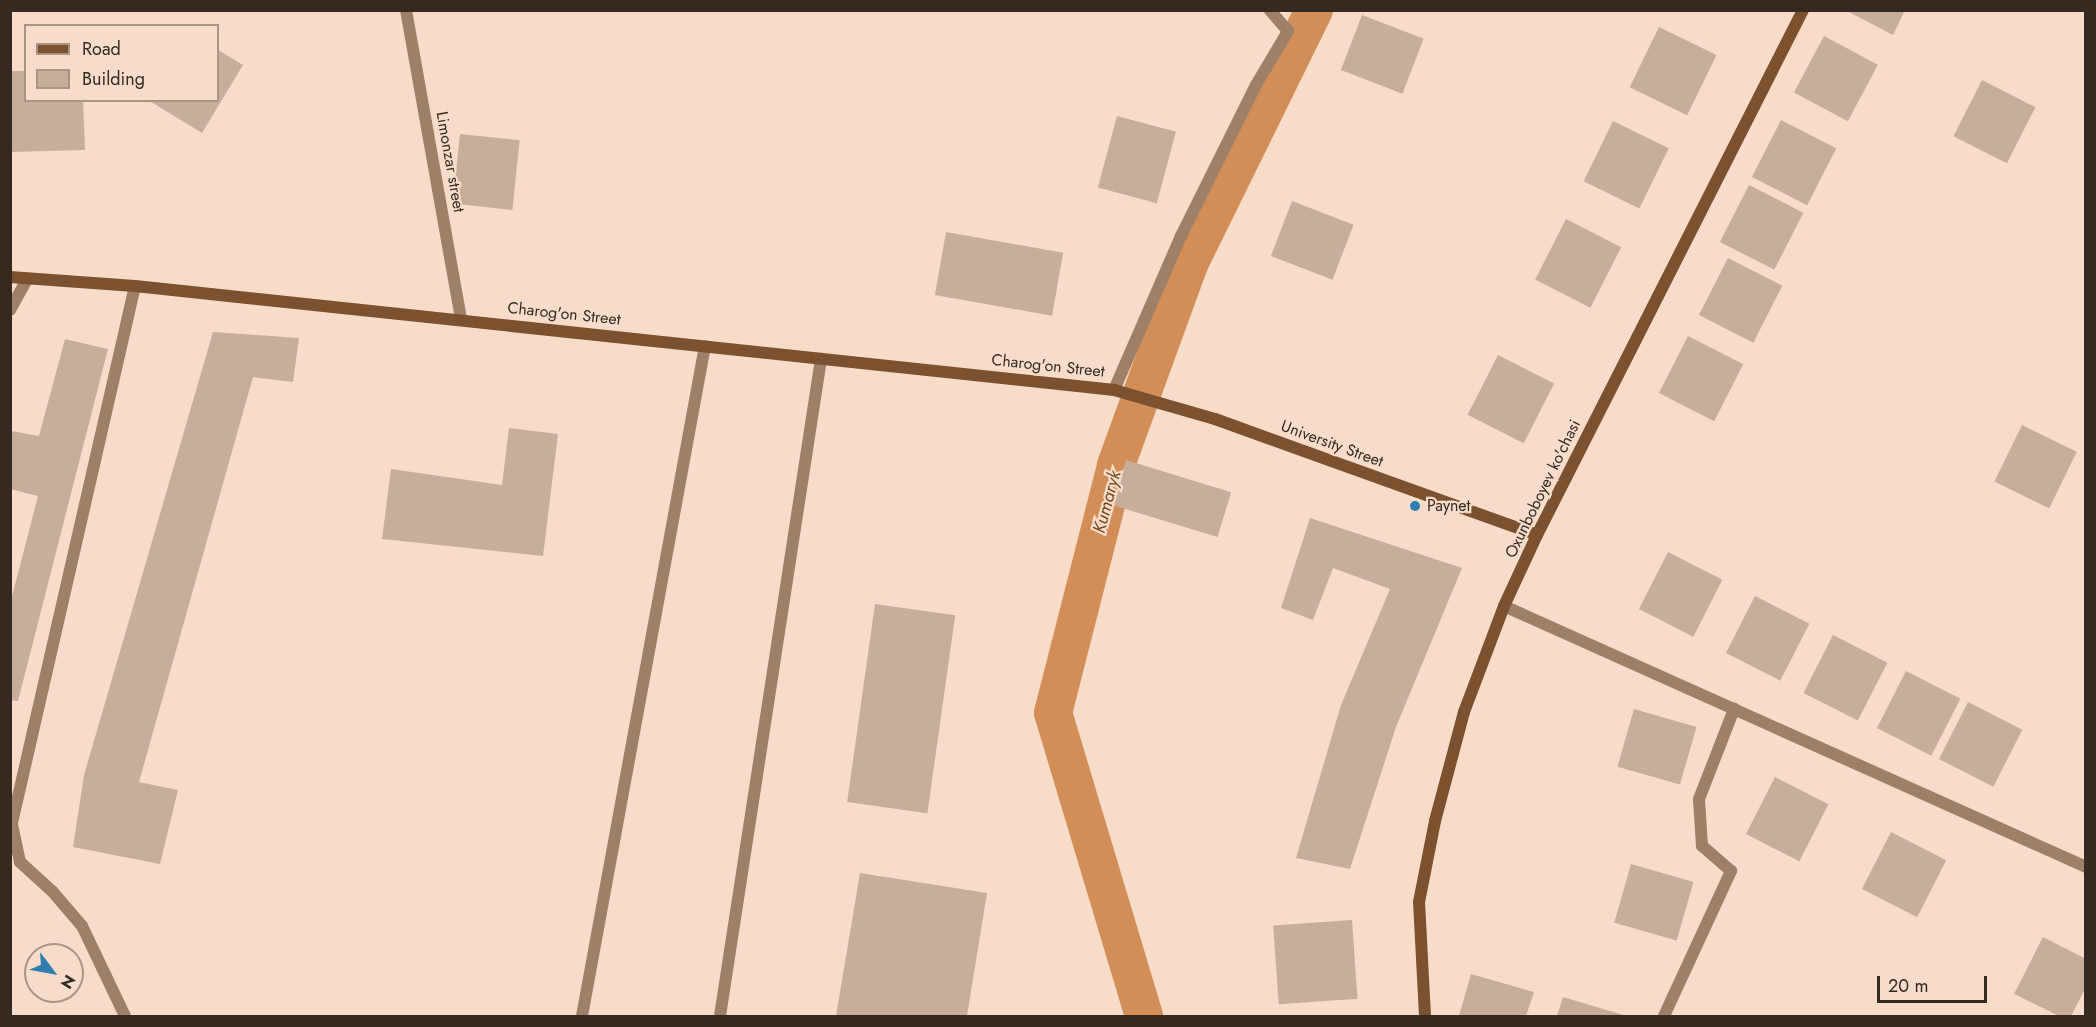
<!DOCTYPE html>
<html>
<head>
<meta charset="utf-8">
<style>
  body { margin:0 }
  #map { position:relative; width:2096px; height:1027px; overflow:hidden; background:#f7ddc9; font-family:Jost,sans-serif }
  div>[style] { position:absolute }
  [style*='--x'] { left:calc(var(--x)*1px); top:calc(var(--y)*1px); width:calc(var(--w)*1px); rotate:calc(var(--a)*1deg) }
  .canal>* { height:38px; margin:-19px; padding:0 19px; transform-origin:19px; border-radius:19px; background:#d28e56 }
  .building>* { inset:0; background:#c7ae9a; transform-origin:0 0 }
  .service>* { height:12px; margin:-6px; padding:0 6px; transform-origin:6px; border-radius:6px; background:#9e8069 }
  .minor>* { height:12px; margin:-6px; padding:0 6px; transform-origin:6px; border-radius:6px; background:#9e8069 }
  .secondary>* { height:12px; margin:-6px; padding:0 6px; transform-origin:6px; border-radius:6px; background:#7b512f }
  .dots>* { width:16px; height:16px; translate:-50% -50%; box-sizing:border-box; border:3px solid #f7ddc9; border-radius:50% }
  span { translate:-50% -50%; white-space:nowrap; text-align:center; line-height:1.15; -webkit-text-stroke:4.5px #f7ddc9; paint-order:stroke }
  .street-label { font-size:16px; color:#342a22 }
  .poi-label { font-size:16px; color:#342a22 }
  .left { translate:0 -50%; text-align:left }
  .water-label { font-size:18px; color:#75471e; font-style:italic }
  .frame { position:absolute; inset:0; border:12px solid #342a22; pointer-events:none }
  .legend { position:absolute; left:24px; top:24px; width:195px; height:78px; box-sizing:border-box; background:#f7ddc9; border:2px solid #a99586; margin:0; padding:8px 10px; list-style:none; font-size:18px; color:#342a22 }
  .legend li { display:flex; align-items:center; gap:12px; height:30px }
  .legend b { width:30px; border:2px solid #a99586 }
  .north { position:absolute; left:24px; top:943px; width:60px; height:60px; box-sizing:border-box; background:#f7ddc9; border:2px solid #a99586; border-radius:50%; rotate:122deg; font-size:16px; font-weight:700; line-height:24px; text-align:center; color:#342a22 }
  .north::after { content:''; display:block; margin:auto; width:21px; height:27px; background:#2e80b1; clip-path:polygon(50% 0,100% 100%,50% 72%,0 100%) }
  .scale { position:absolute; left:1877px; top:976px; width:110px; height:27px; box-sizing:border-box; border:3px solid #342a22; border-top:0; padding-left:8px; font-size:18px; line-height:21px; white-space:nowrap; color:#342a22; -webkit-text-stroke:4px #f7ddc9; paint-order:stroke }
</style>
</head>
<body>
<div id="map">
  <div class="canal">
    <div style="--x:1144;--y:1016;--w:316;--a:-106.7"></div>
    <div style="--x:1053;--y:713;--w:256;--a:-75.7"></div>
    <div style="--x:1116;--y:465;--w:216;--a:-70"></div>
    <div style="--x:1190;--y:262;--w:281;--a:-63.8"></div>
  </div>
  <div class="building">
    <div style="clip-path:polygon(1845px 10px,1905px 10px,1893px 35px)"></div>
    <div style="left:1362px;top:15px;width:66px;height:59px;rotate:21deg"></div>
    <div style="left:1659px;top:27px;width:64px;height:67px;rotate:26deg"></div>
    <div style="left:1824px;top:36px;width:61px;height:64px;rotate:28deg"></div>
    <div style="clip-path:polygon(218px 50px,243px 65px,202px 133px,148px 100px,218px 100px)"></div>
    <div style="clip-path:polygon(10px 71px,26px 71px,26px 100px,83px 100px,85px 150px,10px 152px)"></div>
    <div style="left:1982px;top:80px;width:60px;height:63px;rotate:27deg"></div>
    <div style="left:1117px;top:116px;width:61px;height:74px;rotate:15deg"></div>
    <div style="left:1781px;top:120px;width:62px;height:64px;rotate:27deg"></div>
    <div style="left:1613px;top:121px;width:62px;height:67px;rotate:26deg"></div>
    <div style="left:460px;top:134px;width:60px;height:70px;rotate:6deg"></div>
    <div style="left:1749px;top:185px;width:61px;height:64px;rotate:27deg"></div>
    <div style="left:1292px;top:201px;width:66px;height:59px;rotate:21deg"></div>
    <div style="left:1566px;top:219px;width:62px;height:68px;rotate:27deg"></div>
    <div style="left:946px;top:232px;width:119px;height:64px;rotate:10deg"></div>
    <div style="left:1728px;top:258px;width:61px;height:64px;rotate:27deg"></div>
    <div style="clip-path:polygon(213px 332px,299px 338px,293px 382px,253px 377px,139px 782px,178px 790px,160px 864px,73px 847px,84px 775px)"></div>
    <div style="left:1688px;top:336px;width:62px;height:64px;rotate:27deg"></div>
    <div style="clip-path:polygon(65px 339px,108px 349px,18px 701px,10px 700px,10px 604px,38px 496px,10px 489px,11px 431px,39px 436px)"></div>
    <div style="left:1498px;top:355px;width:63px;height:67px;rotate:27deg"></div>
    <div style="left:2022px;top:425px;width:61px;height:63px;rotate:26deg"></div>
    <div style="clip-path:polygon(509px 428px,558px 434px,543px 556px,382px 539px,391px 469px,502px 485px)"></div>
    <div style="left:1126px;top:460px;width:110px;height:47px;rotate:17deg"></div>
    <div style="clip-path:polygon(1310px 518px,1462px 568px,1396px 727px,1350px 869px,1296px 858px,1341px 705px,1390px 589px,1333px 568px,1313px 620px,1281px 608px)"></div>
    <div style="left:1668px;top:552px;width:61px;height:64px;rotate:27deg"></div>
    <div style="left:1755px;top:596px;width:61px;height:64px;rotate:27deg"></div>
    <div style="left:875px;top:604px;width:81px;height:200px;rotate:8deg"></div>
    <div style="left:1833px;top:635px;width:61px;height:65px;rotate:27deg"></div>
    <div style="left:1906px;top:671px;width:61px;height:64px;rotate:27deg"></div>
    <div style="left:1968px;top:702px;width:61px;height:64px;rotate:27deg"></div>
    <div style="left:1634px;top:709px;width:65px;height:60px;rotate:16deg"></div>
    <div style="left:1775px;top:777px;width:60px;height:64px;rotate:27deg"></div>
    <div style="left:1891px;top:832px;width:62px;height:64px;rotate:27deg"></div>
    <div style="left:1631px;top:864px;width:65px;height:61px;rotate:16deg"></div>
    <div style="clip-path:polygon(860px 873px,987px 893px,967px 1016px,836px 1016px)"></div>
    <div style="left:1352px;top:920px;width:79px;height:79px;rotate:86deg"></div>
    <div style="clip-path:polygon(2043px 937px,2086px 959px,2086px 987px,2071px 1016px,2059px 1016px,2014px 994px)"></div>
    <div style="clip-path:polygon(1471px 974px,1534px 992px,1526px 1016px,1459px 1016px)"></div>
    <div style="clip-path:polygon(1563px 997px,1627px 1016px,1557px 1016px)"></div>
  </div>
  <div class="service">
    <div style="--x:10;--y:310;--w:35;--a:-61"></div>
    <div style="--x:720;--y:1016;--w:665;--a:-81.26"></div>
  </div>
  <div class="minor">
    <div style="--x:406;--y:10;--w:314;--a:79.9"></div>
    <div style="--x:1114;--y:390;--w:168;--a:-66.5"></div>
    <div style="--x:1181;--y:236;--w:169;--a:-63.6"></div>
    <div style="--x:1256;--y:85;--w:63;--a:-59.3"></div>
    <div style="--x:1288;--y:31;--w:28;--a:-131"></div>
    <div style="--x:1504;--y:606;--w:638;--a:24.15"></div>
    <div style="--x:125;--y:1016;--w:100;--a:-115.5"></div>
    <div style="--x:82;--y:926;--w:45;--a:-130.5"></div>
    <div style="--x:53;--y:892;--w:45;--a:-137.7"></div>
    <div style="--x:20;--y:862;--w:40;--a:-102"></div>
    <div style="--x:12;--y:823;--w:551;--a:-77.1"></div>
    <div style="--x:582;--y:1016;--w:681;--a:-79.6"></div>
    <div style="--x:1664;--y:1016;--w:160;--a:-65.2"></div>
    <div style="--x:1731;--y:871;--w:38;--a:-139"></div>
    <div style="--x:1702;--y:846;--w:47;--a:-93.7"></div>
    <div style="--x:1699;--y:799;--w:97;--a:-68.7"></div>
  </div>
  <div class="secondary">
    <div style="--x:10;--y:277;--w:125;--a:4.1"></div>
    <div style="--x:135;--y:286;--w:985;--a:6.06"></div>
    <div style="--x:1114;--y:390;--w:105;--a:16"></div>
    <div style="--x:1215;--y:419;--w:342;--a:19.8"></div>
    <div style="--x:1425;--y:1016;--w:114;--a:-93"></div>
    <div style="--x:1419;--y:902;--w:83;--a:-78.8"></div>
    <div style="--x:1435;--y:821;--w:113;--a:-75.1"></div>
    <div style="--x:1464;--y:712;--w:113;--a:-69.3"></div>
    <div style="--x:1504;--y:606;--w:78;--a:-65.1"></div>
    <div style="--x:1537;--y:535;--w:589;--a:-63.13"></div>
  </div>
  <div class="dots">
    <div style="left:1415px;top:506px;background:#2e80b1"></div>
  </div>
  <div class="street-label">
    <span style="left:450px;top:162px;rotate:80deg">Limonzar street</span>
    <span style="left:564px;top:314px;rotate:6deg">Charog'on Street</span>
    <span style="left:1048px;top:366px;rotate:6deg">Charog'on Street</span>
    <span style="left:1332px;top:444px;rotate:20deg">University Street</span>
    <span style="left:1543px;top:489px;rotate:-64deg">Oxunboboyev ko'chasi</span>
  </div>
  <div class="poi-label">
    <span class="left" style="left:1427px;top:506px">Paynet</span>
  </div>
  <div class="water-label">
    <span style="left:1107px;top:502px;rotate:-75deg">Kumaryk</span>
  </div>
  <div class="frame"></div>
  <ul class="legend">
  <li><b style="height:8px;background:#7b512f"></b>Road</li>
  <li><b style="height:16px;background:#c7ae9a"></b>Building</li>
  </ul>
  <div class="north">N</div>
  <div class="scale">20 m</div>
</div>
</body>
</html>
